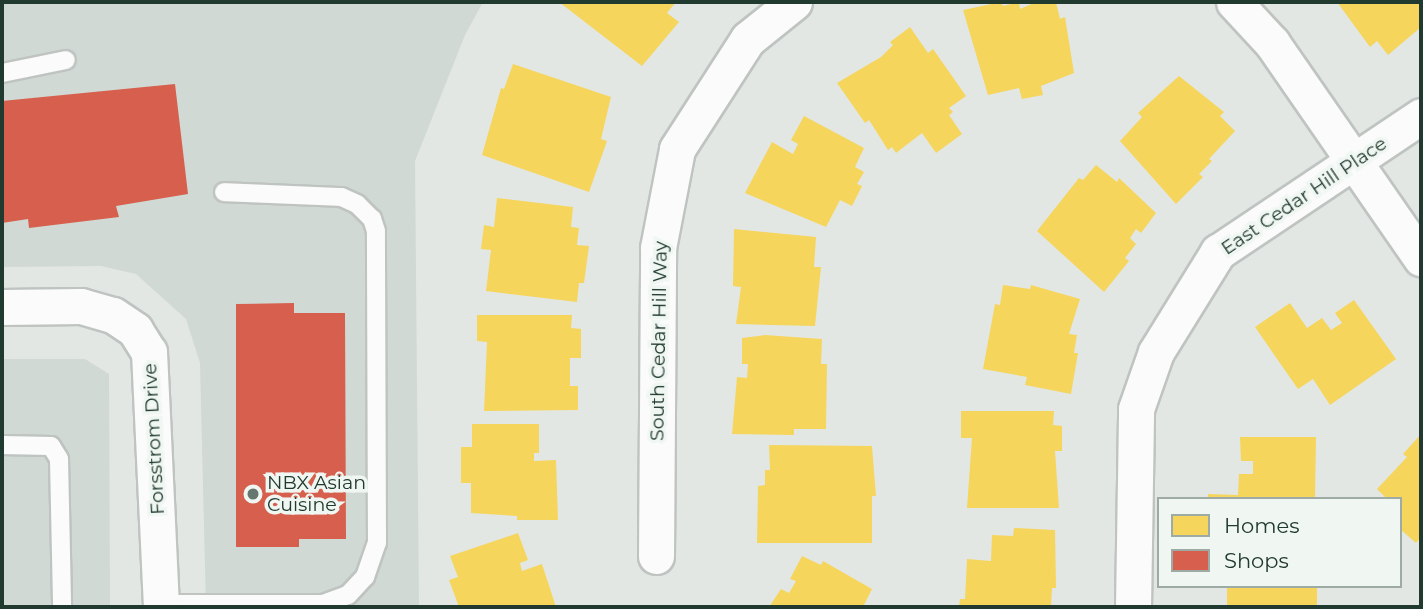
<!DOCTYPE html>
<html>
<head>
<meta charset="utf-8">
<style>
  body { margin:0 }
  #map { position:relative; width:1423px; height:609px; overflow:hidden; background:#e2e7e4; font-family:Montserrat,sans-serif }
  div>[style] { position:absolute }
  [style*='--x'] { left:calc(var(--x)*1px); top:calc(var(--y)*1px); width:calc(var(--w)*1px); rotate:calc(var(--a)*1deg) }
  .built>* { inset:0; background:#d0d9d3 }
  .homes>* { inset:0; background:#f6d55c; transform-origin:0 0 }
  .shops>* { inset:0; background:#d6604d }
  .roads { filter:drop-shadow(2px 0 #bfc4c1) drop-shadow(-2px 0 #bfc4c1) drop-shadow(0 2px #bfc4c1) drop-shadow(0 -2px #bfc4c1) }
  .service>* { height:18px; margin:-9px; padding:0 9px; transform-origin:9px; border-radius:9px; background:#fbfbfb }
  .minor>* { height:35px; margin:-17.5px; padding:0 17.5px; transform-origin:17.5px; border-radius:17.5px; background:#fbfbfb }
  .dots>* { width:19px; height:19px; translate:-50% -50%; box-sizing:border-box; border:4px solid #f0f7f2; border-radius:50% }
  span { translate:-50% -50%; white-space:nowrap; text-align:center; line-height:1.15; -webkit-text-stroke:7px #f0f7f2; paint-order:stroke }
  .street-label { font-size:19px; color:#213a2f }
  .poi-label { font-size:19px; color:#213a2f }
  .left { translate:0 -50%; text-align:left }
  .frame { position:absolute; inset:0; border:4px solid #213a2f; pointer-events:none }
  .legend { position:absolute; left:1157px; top:497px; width:245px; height:91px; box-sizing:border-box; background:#f0f7f2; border:2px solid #9daba4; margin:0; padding:9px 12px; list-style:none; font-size:21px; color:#213a2f }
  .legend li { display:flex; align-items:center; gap:14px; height:35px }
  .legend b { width:35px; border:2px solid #9daba4 }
</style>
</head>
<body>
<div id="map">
  <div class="built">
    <div style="clip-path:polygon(2px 2px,483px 2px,465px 35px,415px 161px,419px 607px,206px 607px,200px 363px,186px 319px,136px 274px,101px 266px,2px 267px)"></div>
    <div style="clip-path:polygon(2px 359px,85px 359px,109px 374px,110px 607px,2px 607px)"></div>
  </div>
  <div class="homes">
    <div style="clip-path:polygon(559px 2px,676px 2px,667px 13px,679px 22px,642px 66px)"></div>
    <div style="clip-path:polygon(1001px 2px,1003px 6px,1019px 2px,1020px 9px,1036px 2px,1056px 2px,1060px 19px,1065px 17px,1074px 73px,1041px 86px,1043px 95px,1022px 99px,1019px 88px,988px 95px,963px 10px)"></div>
    <div style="clip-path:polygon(1337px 2px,1421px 2px,1421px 27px,1388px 55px,1377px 41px,1370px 47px)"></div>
    <div style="clip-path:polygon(910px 27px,928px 53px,933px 49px,966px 96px,949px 108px,953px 112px,949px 115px,962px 134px,936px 153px,922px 133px,896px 153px,892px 147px,888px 150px,869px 120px,865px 123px,837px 83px,881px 57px,893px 45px,890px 42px)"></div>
    <div style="clip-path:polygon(513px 64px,611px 97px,601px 139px,607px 141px,589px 192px,482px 155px,501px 88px,504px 89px)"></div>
    <div style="clip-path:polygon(1179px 76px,1224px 112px,1220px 116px,1235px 131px,1209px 159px,1212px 161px,1199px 174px,1203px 177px,1176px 204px,1120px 141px,1142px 117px,1138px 113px)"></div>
    <div style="clip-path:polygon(804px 116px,864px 148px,855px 167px,864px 172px,857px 184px,862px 186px,852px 206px,840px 200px,826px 227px,745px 193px,772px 142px,793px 154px,798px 144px,791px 140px)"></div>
    <div style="clip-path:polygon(1096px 165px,1117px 182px,1119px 178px,1156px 213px,1141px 233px,1136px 229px,1130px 238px,1136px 244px,1125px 258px,1129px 261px,1104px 292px,1037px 231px,1079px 178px,1083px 180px)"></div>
    <div style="clip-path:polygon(497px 198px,573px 207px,571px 227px,579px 228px,577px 245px,589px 246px,584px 283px,579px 283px,577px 302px,486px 291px,491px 250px,481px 249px,484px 225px,494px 227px)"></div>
    <div style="clip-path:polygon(734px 229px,816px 237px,814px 267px,821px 267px,815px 326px,736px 324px,741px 287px,733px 286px)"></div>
    <div style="clip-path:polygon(1003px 285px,1030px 289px,1031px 285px,1080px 299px,1069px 334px,1077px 335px,1074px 353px,1078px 353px,1071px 394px,1025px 385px,1027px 377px,983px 369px,995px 304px,1000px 305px)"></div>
    <div style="clip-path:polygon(1354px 300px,1396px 359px,1330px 405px,1313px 379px,1298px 389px,1255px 327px,1290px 303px,1307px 328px,1322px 318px,1331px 330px,1342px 323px,1335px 313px)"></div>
    <div style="clip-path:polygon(477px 315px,572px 315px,571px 328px,581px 329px,581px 358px,570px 358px,570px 386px,578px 386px,578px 410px,484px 411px,487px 342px,477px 341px)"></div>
    <div style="clip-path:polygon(765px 335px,822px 339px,821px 364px,827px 364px,826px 429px,794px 429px,794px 435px,732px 434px,737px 377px,747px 378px,748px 364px,742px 364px,742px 338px)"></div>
    <div style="clip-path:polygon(961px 411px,1054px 411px,1053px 425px,1062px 426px,1062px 451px,1055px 451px,1059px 508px,967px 508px,972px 438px,961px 438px)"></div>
    <div style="clip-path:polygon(472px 424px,539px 424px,539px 453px,534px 453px,534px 461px,556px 460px,558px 520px,517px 520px,517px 516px,471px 513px,471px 483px,461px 483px,461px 447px,472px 447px)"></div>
    <div style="clip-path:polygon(1421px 434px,1421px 537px,1416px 543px,1400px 529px,1400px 499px,1387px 499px,1377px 489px,1407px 457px,1403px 454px)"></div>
    <div style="clip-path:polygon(1240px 437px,1316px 437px,1315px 499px,1208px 499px,1208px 494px,1238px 495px,1239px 474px,1253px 474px,1253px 461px,1241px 461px)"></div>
    <div style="clip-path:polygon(769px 445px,872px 446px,876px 496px,872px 496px,872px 543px,757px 543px,758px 486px,765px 485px,765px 470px,770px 470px)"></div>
    <div style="clip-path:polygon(1014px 528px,1055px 530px,1056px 588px,1052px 588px,1051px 607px,959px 607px,960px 599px,965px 599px,967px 559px,991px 561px,992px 535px,1013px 536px)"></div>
    <div style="clip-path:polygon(518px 533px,528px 560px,520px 563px,522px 571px,542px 564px,556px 607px,459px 607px,449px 580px,458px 577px,450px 556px)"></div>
    <div style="clip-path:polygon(802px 556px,821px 565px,823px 561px,872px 589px,863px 607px,769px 607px,781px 589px,789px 593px,796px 581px,790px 579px)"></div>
    <div style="left:1227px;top:586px;width:90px;height:21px"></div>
  </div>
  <div class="shops">
    <div style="clip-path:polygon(175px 84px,188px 194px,116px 206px,119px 217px,29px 228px,28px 219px,2px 223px,2px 101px)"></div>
    <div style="clip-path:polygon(294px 303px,294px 313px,345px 313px,346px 539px,299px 539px,299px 547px,236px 547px,236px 304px)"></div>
  </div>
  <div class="roads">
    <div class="service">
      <div style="--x:2;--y:73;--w:65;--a:-11.5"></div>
      <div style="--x:2;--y:445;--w:49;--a:1.2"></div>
      <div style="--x:51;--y:446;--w:15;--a:58"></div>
      <div style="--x:59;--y:459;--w:148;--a:88.8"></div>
      <div style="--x:161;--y:604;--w:162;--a:0"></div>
      <div style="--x:323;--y:604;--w:27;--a:-20"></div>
      <div style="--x:348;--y:595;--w:25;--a:-47"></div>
      <div style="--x:365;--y:577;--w:36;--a:-71"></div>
      <div style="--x:377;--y:543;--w:312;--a:-90.2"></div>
      <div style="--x:376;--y:231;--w:13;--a:-108"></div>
      <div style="--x:372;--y:219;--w:21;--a:-135"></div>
      <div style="--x:357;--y:204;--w:17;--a:-156"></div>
      <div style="--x:341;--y:197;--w:117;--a:-177.6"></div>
    </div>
    <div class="minor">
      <div style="--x:1234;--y:2;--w:56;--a:47.2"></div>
      <div style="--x:1272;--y:43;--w:262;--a:55.3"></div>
      <div style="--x:2;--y:307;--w:79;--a:-0.7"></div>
      <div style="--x:81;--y:306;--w:33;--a:16"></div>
      <div style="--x:113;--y:315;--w:27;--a:34"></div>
      <div style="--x:135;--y:330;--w:26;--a:58"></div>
      <div style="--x:149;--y:352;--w:255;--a:87.3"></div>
      <div style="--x:656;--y:556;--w:308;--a:-89.6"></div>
      <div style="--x:658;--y:248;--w:101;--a:-79.1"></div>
      <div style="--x:677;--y:149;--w:131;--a:-57.2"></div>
      <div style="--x:748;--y:39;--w:59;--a:-38.8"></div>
      <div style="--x:1133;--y:607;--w:198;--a:-89.1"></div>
      <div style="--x:1136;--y:409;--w:60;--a:-70.7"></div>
      <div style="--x:1156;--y:352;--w:118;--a:-58.2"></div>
      <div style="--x:1218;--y:252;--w:244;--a:-33.8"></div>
    </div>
  </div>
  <div class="dots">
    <div style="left:253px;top:494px;background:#65776e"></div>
  </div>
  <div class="street-label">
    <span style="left:1304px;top:196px;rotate:-34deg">East Cedar Hill Place</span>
    <span style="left:659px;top:341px;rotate:-89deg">South Cedar Hill Way</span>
    <span style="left:154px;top:439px;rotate:-93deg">Forsstrom Drive</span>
  </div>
  <div class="poi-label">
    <span class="left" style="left:267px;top:494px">NBX Asian<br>Cuisine</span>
  </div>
  <div class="frame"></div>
  <ul class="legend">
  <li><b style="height:19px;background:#f6d55c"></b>Homes</li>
  <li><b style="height:19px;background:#d6604d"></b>Shops</li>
  </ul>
</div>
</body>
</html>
